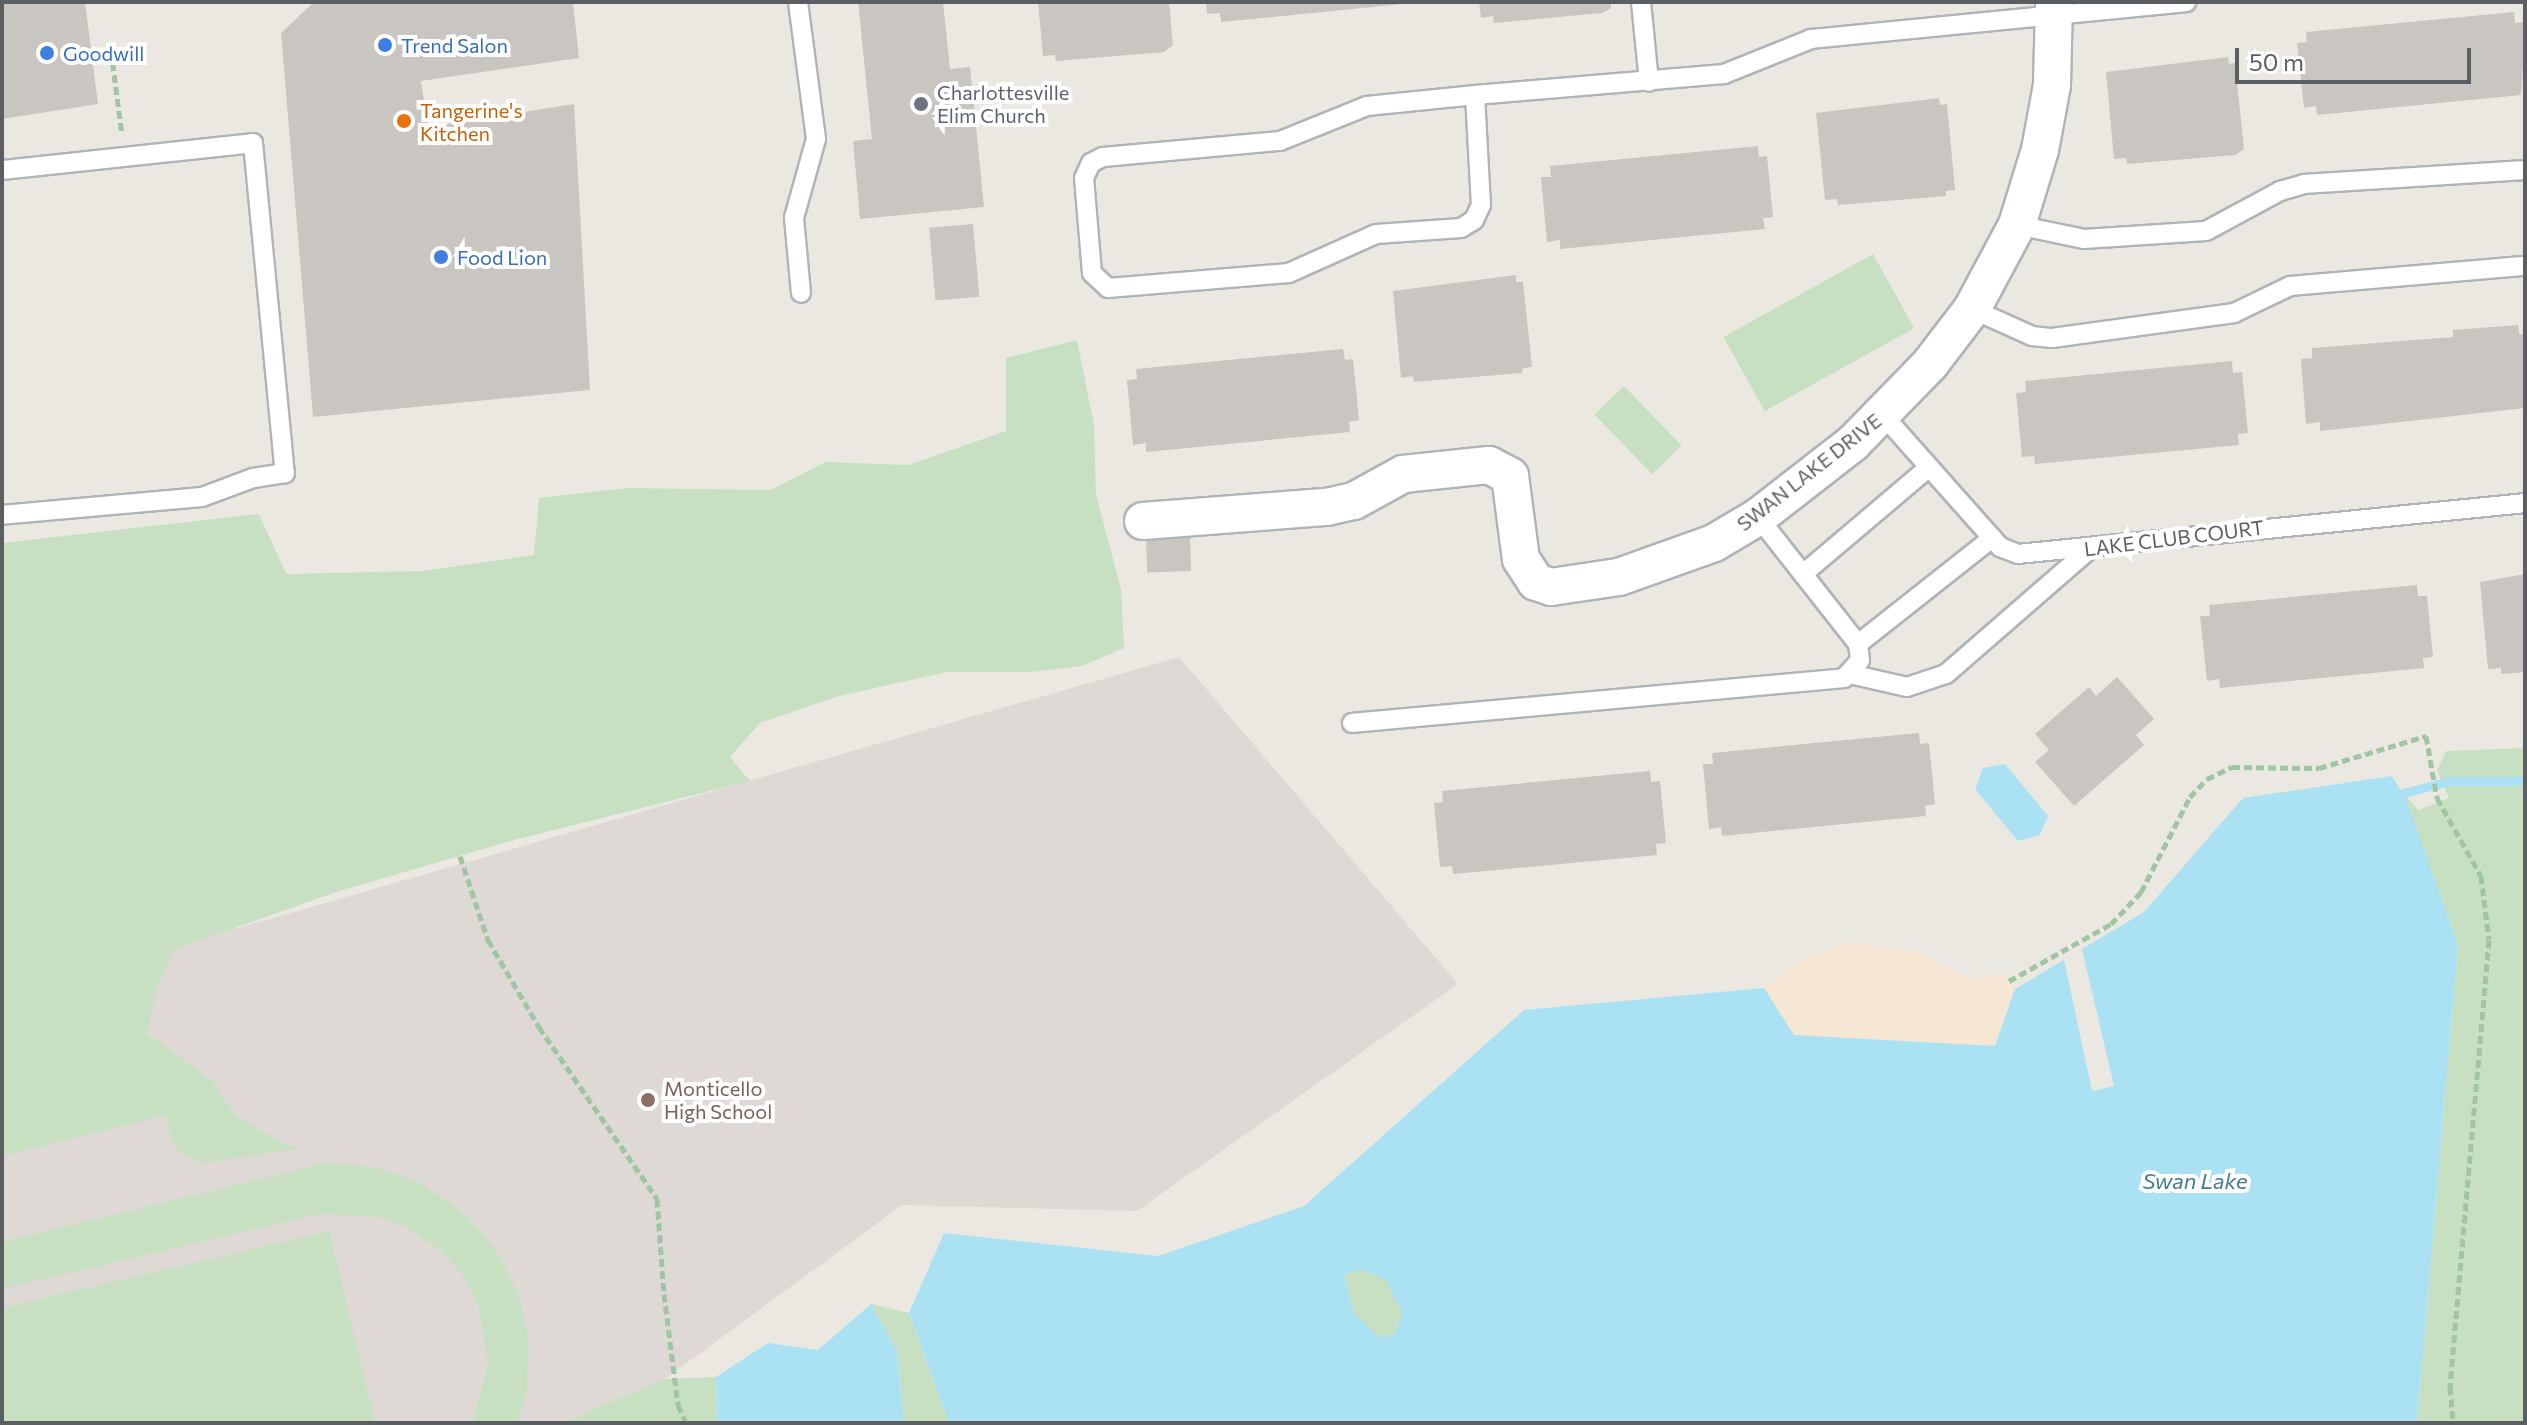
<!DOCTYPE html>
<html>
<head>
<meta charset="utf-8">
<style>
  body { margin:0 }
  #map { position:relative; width:2527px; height:1425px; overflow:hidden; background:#ebe8e2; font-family:Commissioner,sans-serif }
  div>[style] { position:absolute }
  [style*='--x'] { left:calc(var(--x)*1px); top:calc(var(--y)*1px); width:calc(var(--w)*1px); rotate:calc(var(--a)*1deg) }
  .education>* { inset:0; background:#ded9d4 }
  .green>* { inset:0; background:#c8e0c2; transform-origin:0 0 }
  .sand>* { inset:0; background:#f5e7d4 }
  .water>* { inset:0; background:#aae2f4 }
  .pier>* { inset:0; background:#ebe8e2 }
  .stream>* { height:9px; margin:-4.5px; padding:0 4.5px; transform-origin:4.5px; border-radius:4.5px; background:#aae2f4 }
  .building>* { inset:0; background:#c9c5c1; transform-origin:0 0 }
  .path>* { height:5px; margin-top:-2.5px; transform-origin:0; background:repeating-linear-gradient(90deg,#9fc5a2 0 8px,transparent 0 12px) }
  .roads { filter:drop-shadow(2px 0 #b0b4b6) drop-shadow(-2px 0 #b0b4b6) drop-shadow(0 2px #b0b4b6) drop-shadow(0 -2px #b0b4b6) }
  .lane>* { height:18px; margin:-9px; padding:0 9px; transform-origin:9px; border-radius:9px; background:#fff }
  .street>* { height:36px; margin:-18px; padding:0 18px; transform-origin:18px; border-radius:18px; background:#fff }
  .dots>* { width:22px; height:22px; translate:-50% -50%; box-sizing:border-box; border:4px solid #fff; border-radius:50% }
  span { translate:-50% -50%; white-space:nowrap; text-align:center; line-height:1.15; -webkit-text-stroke:8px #fff; paint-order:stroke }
  .shop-label { font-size:20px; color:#366cbe }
  .left { translate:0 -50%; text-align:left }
  .worship-label { font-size:20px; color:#5b616d }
  .food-label { font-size:20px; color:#c56008 }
  .street-label { font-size:20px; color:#5b5f61 }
  .education-label { font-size:20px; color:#785e54 }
  .water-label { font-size:22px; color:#447a93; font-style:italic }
  .frame { position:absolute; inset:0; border:4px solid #5b5f61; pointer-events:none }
  .scale { position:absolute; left:2235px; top:48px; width:236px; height:36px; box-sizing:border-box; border:4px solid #5b5f61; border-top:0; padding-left:10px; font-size:24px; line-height:28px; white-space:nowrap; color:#5b5f61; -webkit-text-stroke:6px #fff; paint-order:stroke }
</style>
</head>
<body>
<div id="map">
  <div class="education">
    <div style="clip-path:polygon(1179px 657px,1458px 984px,1137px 1211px,902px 1205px,665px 1379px,673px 1423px,2px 1423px,2px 996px)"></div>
  </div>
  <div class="green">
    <div style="left:1873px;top:254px;width:85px;height:171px;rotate:61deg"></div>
    <div style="clip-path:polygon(1077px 340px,1094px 425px,1096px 495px,1121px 589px,1124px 648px,1082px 666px,1031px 672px,946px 672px,839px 696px,760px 723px,730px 757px,750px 781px,518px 839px,336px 892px,173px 950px,156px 991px,147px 1034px,212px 1080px,236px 1117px,295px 1149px,204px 1163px,176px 1149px,164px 1116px,2px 1156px,2px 543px,259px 514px,286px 574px,422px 571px,534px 555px,539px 498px,627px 488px,771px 490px,825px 462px,908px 465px,1006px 431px,1006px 358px)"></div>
    <div style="left:1624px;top:386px;width:83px;height:41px;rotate:46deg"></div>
    <div style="clip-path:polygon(2525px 748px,2525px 1423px,2417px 1423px,2458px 945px,2403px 793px,2418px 810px,2449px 798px,2437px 770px,2446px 751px)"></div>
    <div style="clip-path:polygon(326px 1163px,374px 1167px,419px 1182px,463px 1212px,495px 1248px,519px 1295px,528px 1337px,527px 1390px,518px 1423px,473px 1423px,488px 1365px,479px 1306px,461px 1273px,440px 1250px,405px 1226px,379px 1217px,320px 1214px,2px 1289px,2px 1242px)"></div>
    <div style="clip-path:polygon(329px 1231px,375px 1423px,2px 1423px,2px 1308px)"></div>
    <div style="clip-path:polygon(1360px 1269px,1386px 1280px,1403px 1313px,1395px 1335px,1379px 1337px,1354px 1313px,1344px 1275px)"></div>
    <div style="clip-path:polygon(871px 1304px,909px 1313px,949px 1423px,904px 1423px,897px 1351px)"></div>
    <div style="clip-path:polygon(716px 1377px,717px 1423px,562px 1423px,665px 1379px)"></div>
  </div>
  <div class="sand">
    <div style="clip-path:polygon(1847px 942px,1918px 952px,1970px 979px,2005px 973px,2014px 989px,1995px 1046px,1793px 1035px,1764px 989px,1799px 961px)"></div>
  </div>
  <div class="water">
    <div style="clip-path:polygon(2005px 764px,2048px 816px,2040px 835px,2018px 841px,1975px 789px,1983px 768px)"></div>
    <div style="clip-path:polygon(evenodd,2392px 776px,2406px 799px,2458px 945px,2417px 1423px,949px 1423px,909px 1313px,944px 1233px,1158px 1256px,1304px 1206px,1524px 1010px,1764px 988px,1794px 1035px,1995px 1046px,2015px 989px,2144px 912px,2243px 798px,2392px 776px,1360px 1269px,1386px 1280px,1402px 1313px,1395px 1335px,1379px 1337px,1354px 1313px,1344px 1275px,1360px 1269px)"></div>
    <div style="clip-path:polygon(871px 1304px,897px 1351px,904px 1423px,717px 1423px,716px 1377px,768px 1343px,818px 1350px)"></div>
  </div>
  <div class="pier">
    <div style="clip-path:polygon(2081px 945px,2114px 1086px,2092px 1091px,2063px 955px)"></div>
  </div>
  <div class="stream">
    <div style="--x:2403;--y:793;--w:49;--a:-14.3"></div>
    <div style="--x:2450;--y:781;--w:75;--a:0"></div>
  </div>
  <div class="building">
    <div style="clip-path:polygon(2px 2px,85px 2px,98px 104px,2px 119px)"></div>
    <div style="clip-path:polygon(314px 2px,573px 2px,579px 58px,421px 81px,428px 127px,574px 104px,590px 390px,313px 417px,281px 33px)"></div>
    <div style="clip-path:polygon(858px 2px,943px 2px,950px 69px,970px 67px,984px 207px,860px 219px,853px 141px,872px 139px)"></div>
    <div style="clip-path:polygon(1038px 2px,1169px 2px,1173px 45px,1164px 52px,1056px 61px,1055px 55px,1043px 56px)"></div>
    <div style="clip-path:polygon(1206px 2px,1402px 2px,1402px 4px,1221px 22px,1220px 13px,1207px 14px)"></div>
    <div style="clip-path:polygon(1479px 2px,1611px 2px,1611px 8px,1602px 13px,1494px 23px,1493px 16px,1481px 18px)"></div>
    <div style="clip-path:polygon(2514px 12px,2515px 23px,2523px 22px,2525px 38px,2521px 95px,2317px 115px,2316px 106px,2304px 108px,2297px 43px,2307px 42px,2306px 32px)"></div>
    <div style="clip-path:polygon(2228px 57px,2229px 64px,2235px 63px,2244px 149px,2235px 155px,2127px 164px,2126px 158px,2114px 159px,2106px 72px)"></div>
    <div style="clip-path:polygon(1939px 98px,1940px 105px,1947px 104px,1955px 190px,1946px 191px,1946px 196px,1838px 205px,1837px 199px,1825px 200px,1816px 113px)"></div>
    <div style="clip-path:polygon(1758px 146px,1759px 157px,1767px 156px,1773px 217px,1763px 218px,1765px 229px,1560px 249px,1560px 240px,1547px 242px,1541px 177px,1551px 177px,1550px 166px)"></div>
    <div style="left:973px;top:224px;width:73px;height:44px;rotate:85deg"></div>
    <div style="clip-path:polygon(1516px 275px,1516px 282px,1523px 282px,1532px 367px,1523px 368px,1522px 373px,1414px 382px,1413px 376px,1401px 378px,1393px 291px)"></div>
    <div style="clip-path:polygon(2518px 325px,2519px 334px,2525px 334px,2525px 408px,2320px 431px,2320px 422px,2306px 424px,2301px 359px,2312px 358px,2312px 348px,2453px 337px,2453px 330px)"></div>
    <div style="clip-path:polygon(1343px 349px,1345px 360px,1353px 359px,1359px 420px,1349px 422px,1350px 432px,1146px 452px,1146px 443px,1133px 445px,1127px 380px,1137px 379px,1136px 369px)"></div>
    <div style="clip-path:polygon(2232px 361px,2233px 373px,2242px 372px,2248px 433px,2238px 434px,2239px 445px,2035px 464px,2034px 456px,2022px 457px,2016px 393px,2026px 392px,2025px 381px)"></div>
    <div style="left:1190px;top:537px;width:34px;height:44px;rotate:88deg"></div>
    <div style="clip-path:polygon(2525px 574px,2525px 672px,2501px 674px,2501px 668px,2488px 669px,2480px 582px)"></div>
    <div style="clip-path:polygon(2417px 585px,2418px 596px,2427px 596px,2433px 657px,2423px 658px,2424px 668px,2220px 688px,2219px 679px,2207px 681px,2200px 616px,2210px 616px,2209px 605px)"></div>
    <div style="clip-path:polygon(2117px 677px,2154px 719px,2136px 735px,2144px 745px,2074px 806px,2035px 762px,2049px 750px,2035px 734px,2089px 687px,2096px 696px)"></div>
    <div style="clip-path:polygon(1919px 733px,1920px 744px,1929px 743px,1935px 804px,1925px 806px,1926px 816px,1722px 836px,1721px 827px,1709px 829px,1703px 764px,1713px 764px,1712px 753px)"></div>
    <div style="clip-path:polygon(1650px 771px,1651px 782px,1660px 781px,1666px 843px,1656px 844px,1657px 855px,1453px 874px,1452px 866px,1440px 867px,1434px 803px,1443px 802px,1442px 791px)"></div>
  </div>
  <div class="path">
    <div style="--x:111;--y:51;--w:84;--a:82.5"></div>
    <div style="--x:460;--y:856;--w:89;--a:71.6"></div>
    <div style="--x:488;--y:940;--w:101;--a:59.6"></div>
    <div style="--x:539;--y:1027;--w:209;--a:55.5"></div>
    <div style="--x:657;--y:1199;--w:95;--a:85.8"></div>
    <div style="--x:664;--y:1294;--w:112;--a:82.8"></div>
    <div style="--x:678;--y:1405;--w:20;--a:66"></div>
    <div style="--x:2009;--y:981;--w:117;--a:-29.2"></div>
    <div style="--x:2111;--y:924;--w:44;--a:-46.8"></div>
    <div style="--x:2141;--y:892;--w:107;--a:-62.7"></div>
    <div style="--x:2190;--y:797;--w:25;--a:-47"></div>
    <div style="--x:2207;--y:779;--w:28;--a:-26"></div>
    <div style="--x:2232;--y:767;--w:87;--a:0.7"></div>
    <div style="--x:2319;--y:768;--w:112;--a:-16.7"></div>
    <div style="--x:2426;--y:736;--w:63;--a:79.9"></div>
    <div style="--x:2437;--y:798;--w:90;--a:60.6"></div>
    <div style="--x:2481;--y:876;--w:64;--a:82.9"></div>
    <div style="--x:2489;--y:940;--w:449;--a:95"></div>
    <div style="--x:2450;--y:1387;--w:36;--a:85"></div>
  </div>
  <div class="roads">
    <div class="lane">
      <div style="--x:798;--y:2;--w:138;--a:82.5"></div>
      <div style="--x:816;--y:139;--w:82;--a:105.6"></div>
      <div style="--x:794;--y:218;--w:75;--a:84.7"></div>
      <div style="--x:1641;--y:2;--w:80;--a:84.3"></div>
      <div style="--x:1475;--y:95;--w:110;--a:86.9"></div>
      <div style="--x:1481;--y:205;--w:17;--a:115"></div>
      <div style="--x:1474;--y:220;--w:15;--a:148"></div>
      <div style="--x:1461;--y:228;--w:85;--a:176"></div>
      <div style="--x:1376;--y:234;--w:95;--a:155.9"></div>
      <div style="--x:1289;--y:273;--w:182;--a:175.3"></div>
      <div style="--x:1108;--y:288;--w:22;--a:-137"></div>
      <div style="--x:1092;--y:273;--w:95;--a:-94.8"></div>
      <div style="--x:1084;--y:178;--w:17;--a:-65"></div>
      <div style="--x:1091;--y:163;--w:13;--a:-27"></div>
      <div style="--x:1103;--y:157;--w:178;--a:-5.2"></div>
      <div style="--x:1280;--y:141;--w:94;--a:-21.9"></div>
      <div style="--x:1367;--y:106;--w:109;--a:-5.8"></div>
      <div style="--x:1475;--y:95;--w:250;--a:-4.8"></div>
      <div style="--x:1724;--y:74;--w:94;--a:-21.9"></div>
      <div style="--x:1811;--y:39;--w:377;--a:-5.6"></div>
      <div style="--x:2;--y:170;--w:252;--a:-6.1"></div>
      <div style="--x:253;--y:143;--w:332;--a:84.5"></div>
      <div style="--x:285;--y:473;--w:32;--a:171"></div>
      <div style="--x:253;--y:478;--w:54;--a:159.6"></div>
      <div style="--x:202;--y:497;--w:201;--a:174.9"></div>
      <div style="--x:2017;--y:225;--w:68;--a:11.8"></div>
      <div style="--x:2084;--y:239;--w:122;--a:-3.8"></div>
      <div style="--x:2206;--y:231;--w:84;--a:-28.4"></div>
      <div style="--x:2280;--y:191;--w:25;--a:-16"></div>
      <div style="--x:2304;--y:184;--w:221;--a:-3.6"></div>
      <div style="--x:1972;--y:309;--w:66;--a:24.2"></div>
      <div style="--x:2032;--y:336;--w:20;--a:6"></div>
      <div style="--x:2052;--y:338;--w:184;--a:-7.8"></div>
      <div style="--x:2234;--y:313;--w:62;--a:-25.7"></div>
      <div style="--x:2290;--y:286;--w:236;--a:-4.9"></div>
      <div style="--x:1883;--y:415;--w:176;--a:48.4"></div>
      <div style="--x:2000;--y:547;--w:19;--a:21"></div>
      <div style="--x:2018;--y:554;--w:510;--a:-5.74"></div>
      <div style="--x:1803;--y:574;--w:165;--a:-40.3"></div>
      <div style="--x:1858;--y:644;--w:171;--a:-38.3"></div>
      <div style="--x:1850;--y:674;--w:58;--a:12.8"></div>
      <div style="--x:1907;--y:687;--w:41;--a:-18.4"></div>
      <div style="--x:1946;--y:674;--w:192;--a:-41"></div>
      <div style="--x:1352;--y:723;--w:494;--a:-5.2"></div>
      <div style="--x:1844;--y:678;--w:24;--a:-48"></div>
      <div style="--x:1860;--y:660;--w:16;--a:-97"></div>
      <div style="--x:1858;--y:644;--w:162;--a:-128.2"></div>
    </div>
    <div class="street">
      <div style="--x:1143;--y:521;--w:185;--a:-4.4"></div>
      <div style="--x:1327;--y:507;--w:28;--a:-13"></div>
      <div style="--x:1354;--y:501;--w:56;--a:-28.9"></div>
      <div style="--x:1403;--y:474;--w:86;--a:-6"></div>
      <div style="--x:1489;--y:465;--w:24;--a:28"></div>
      <div style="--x:1510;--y:476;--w:84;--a:82.5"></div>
      <div style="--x:1521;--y:559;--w:27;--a:57"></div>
      <div style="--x:1536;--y:582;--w:16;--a:18"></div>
      <div style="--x:1551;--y:587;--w:69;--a:-8.4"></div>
      <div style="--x:1619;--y:577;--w:101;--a:-19.7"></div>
      <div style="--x:1714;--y:543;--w:51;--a:-30.6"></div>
      <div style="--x:1758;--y:517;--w:120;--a:-37.9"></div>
      <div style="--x:1853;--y:443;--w:110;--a:-45.7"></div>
      <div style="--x:1930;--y:364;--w:69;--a:-52.6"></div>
      <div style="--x:1972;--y:309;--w:95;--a:-61.8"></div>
      <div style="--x:2017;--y:225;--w:78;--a:-73"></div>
      <div style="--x:2040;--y:150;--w:66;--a:-79.5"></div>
      <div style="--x:2052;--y:85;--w:83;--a:-88.6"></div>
    </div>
  </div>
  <div class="dots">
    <div style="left:385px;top:45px;background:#3f7fe0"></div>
    <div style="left:47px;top:53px;background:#3f7fe0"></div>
    <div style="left:921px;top:104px;background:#6b7280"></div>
    <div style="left:404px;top:121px;background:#e8710a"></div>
    <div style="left:441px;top:257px;background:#3f7fe0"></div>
    <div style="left:648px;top:1100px;background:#8d6e63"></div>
  </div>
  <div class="shop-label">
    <span class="left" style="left:401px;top:45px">Trend Salon</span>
    <span class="left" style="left:63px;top:53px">Goodwill</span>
    <span class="left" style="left:457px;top:257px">Food Lion</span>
  </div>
  <div class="worship-label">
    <span class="left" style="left:937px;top:104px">Charlottesville<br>Elim Church</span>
  </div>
  <div class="food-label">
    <span class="left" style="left:420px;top:122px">Tangerine's<br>Kitchen</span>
  </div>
  <div class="street-label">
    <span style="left:1809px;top:472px;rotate:-38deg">SWAN LAKE DRIVE</span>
    <span style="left:2174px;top:538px;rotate:-7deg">LAKE CLUB COURT</span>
  </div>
  <div class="education-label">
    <span class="left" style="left:664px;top:1100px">Monticello<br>High School</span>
  </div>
  <div class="water-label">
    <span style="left:2195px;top:1181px">Swan Lake</span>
  </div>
  <div class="frame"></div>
  <div class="scale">50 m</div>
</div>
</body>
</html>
